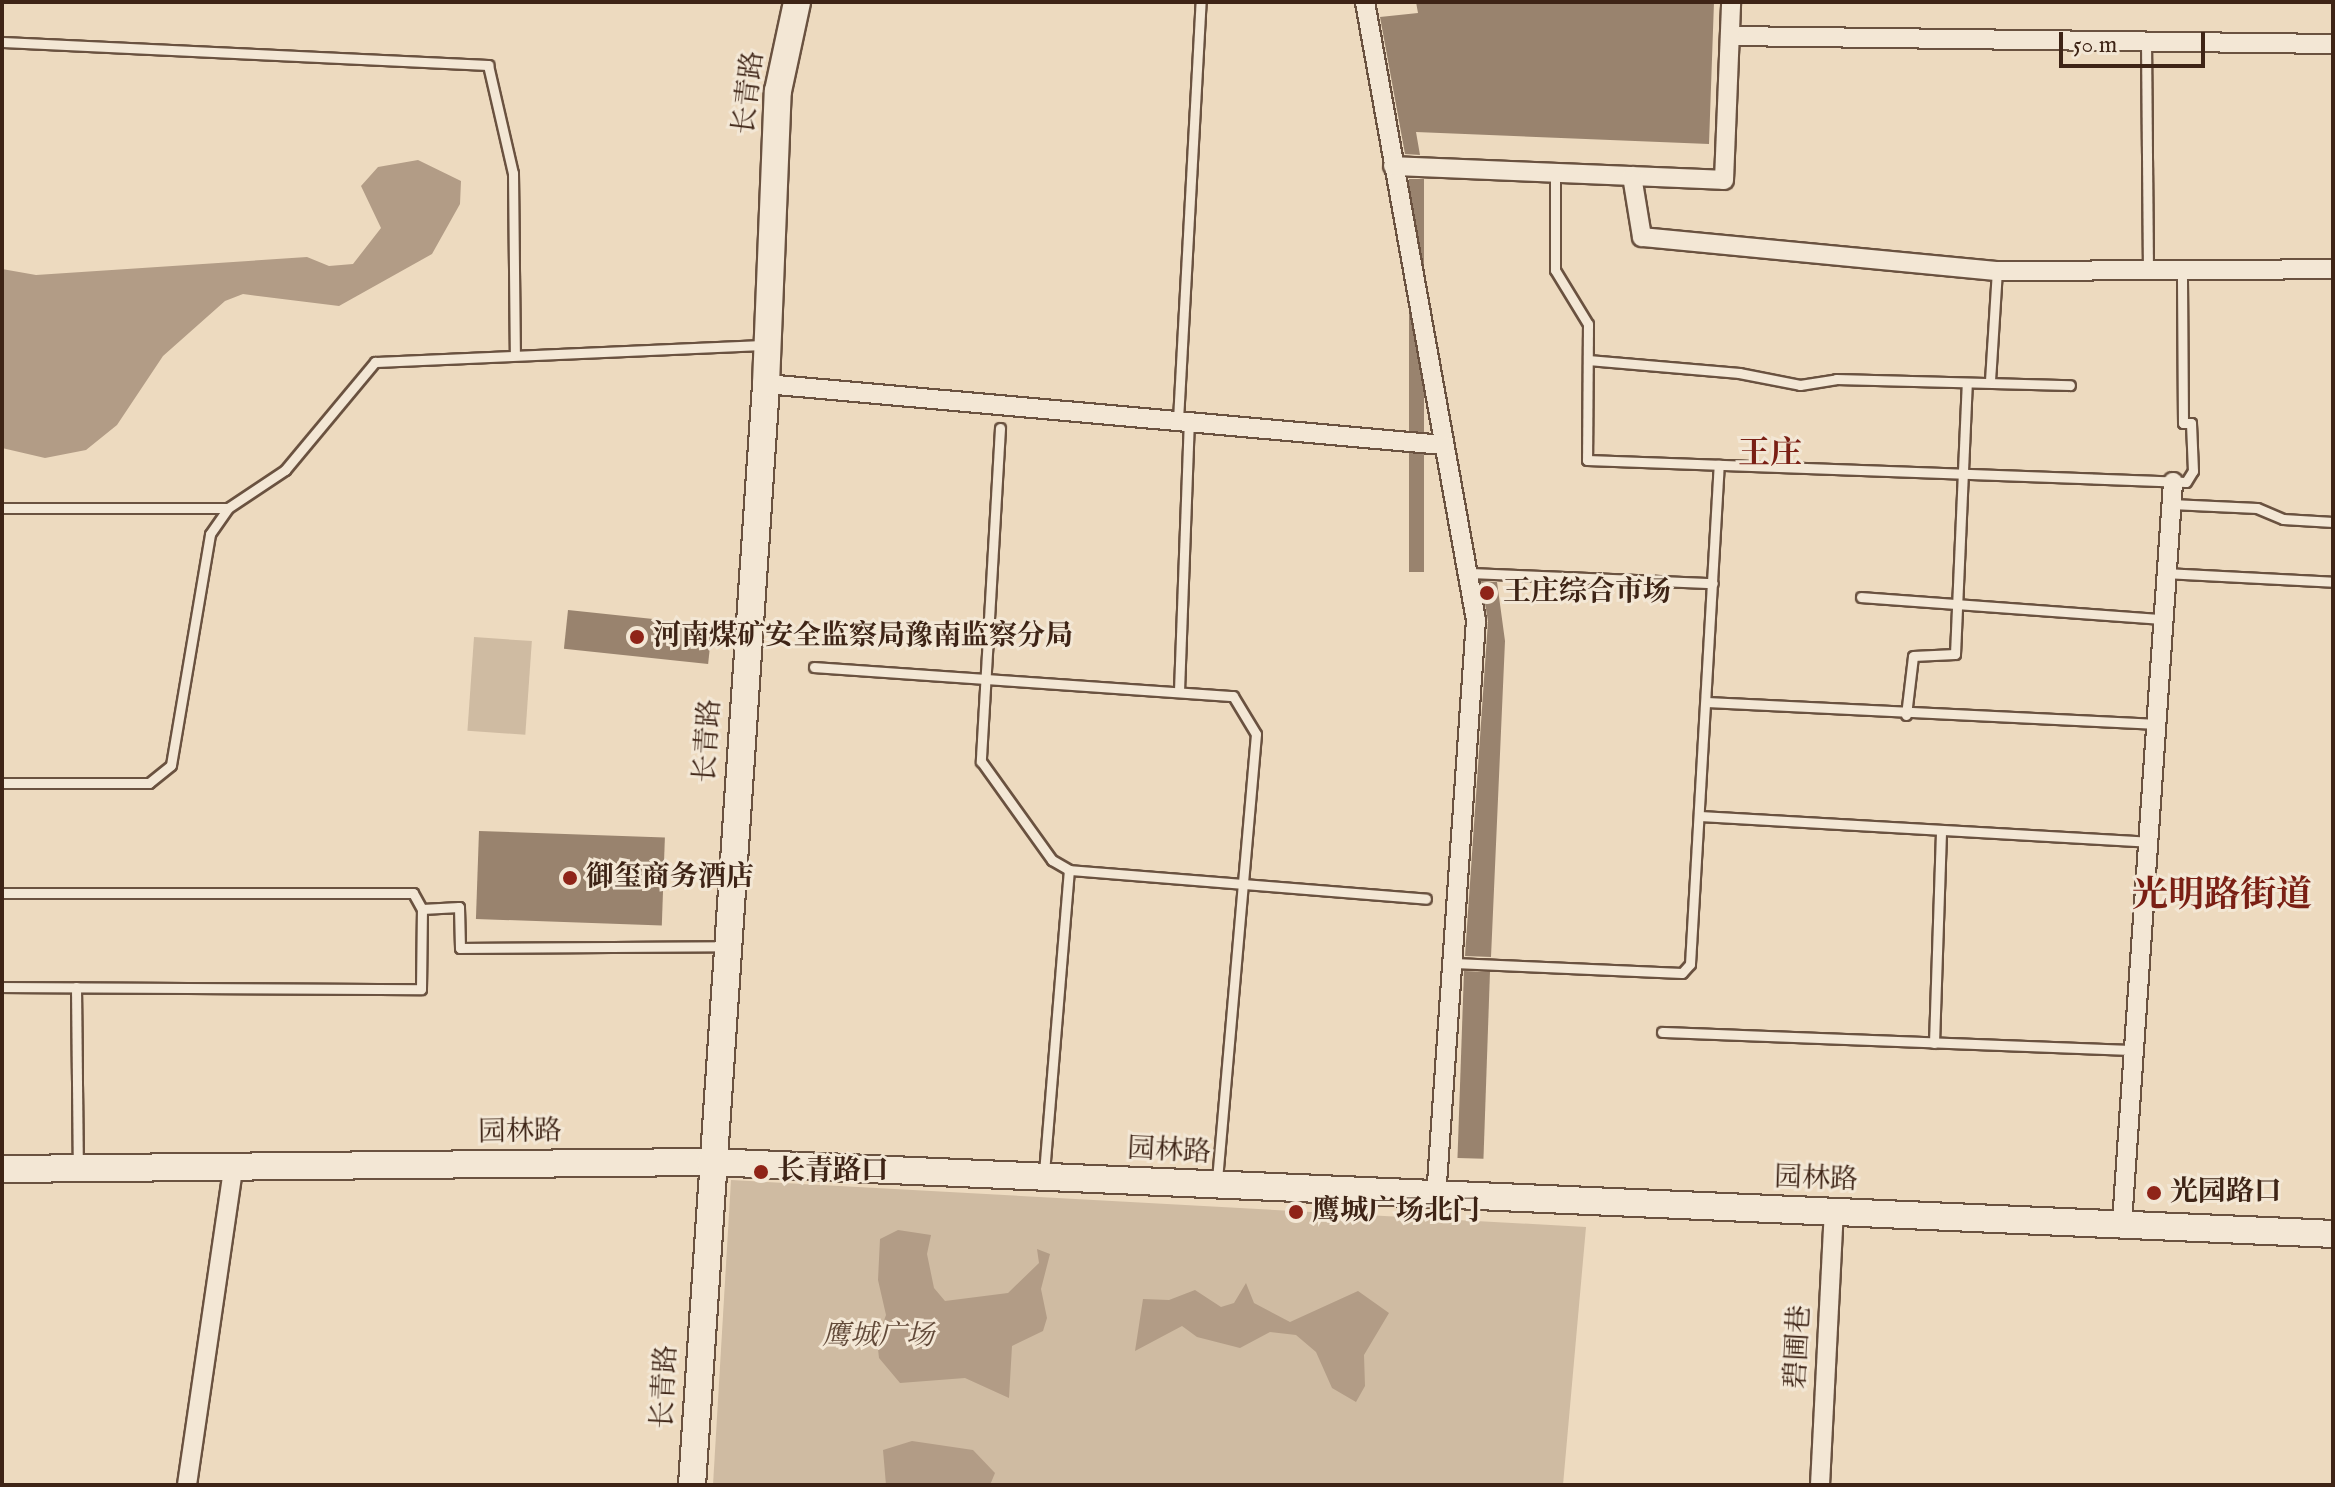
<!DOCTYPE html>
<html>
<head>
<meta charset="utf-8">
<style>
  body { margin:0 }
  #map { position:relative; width:2335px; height:1487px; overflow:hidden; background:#eddabf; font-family:"IM FELL English","Noto Serif SC",serif }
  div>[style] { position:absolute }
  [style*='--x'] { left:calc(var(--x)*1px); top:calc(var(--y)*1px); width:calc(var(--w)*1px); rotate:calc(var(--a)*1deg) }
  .green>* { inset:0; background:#cfbba2; transform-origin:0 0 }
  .water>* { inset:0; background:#b29c86 }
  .building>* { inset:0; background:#99836e; transform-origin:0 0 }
  .roads { filter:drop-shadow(2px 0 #6a5240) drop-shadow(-2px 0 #6a5240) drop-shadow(0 2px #6a5240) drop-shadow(0 -2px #6a5240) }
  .lane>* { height:9px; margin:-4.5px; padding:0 4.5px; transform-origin:4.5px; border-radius:4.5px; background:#f3e7d5 }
  .street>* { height:18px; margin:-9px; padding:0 9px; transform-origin:9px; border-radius:9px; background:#f3e7d5 }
  .secondary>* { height:26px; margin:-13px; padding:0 13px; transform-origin:13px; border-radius:13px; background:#f3e7d5 }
  .dots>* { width:22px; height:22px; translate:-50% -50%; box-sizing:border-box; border:4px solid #f3e7d5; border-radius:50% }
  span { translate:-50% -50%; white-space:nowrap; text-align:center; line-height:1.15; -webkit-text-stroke:6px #f3e7d5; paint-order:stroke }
  .street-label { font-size:28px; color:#3e2416 }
  .poi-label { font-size:28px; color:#3e2416; font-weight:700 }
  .left { translate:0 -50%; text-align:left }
  .park-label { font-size:28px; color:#624a39; font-style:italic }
  .quarter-label { font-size:32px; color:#7a1f14; font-weight:700 }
  .district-label { font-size:36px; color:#7a1f14; font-weight:700 }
  .frame { position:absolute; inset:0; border:4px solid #3e2416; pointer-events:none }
  .scale { position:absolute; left:2059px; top:32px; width:146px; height:36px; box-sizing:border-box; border:4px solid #3e2416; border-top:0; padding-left:10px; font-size:24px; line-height:28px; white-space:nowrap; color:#3e2416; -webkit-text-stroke:6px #f3e7d5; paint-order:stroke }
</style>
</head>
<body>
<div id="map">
  <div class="green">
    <div style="left:474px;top:637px;width:58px;height:94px;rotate:4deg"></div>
    <div style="clip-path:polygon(731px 1180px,1586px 1227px,1563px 1485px,713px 1485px)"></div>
  </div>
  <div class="water">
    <div style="clip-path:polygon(418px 160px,461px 181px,460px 204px,432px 254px,339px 306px,243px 294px,225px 301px,163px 356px,117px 425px,86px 450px,45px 458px,2px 448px,2px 269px,36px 275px,307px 257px,329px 266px,353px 264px,381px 228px,361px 186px,378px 167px)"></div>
    <div style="clip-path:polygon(898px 1230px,931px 1235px,927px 1254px,934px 1288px,945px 1301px,1008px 1293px,1039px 1263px,1037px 1249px,1050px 1254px,1041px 1289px,1047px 1318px,1043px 1331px,1012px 1346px,1009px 1398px,965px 1378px,900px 1383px,879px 1358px,877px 1340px,886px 1315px,878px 1280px,880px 1239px)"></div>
    <div style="clip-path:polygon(1246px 1283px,1254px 1303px,1290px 1322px,1358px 1291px,1389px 1313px,1364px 1355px,1365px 1386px,1356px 1402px,1332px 1388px,1316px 1352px,1296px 1335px,1270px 1332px,1240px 1348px,1197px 1337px,1182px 1326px,1135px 1351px,1143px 1299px,1169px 1300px,1195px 1290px,1221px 1307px,1234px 1303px)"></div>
    <div style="clip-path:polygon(912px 1441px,973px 1450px,995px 1473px,990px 1485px,886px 1485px,883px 1450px)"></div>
  </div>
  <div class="building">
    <div style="clip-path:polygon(1416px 2px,1714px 2px,1709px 144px,1416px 132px,1420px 155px,1405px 154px,1380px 17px,1418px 13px)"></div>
    <div style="left:1409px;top:179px;width:15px;height:393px"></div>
    <div style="clip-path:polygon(1481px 581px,1497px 582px,1505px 641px,1491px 957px,1465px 956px,1488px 621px)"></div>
    <div style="left:568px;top:610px;width:145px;height:39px;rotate:6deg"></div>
    <div style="left:479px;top:831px;width:186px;height:88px;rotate:2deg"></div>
    <div style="left:1464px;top:971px;width:26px;height:187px;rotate:2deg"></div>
  </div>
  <div class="roads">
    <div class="lane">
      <div style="--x:2146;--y:41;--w:232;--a:89.5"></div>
      <div style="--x:2;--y:42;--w:487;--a:2.7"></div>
      <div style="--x:488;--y:65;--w:111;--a:77"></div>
      <div style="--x:513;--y:173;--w:179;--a:89.4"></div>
      <div style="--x:1555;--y:173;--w:97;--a:90"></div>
      <div style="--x:1555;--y:270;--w:63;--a:58.6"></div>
      <div style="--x:1588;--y:324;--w:136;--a:90.4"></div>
      <div style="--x:1587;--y:460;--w:599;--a:2.1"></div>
      <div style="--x:2186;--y:482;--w:13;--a:-58"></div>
      <div style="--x:2193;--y:471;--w:48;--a:-92.4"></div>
      <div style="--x:2191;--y:423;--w:8;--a:180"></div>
      <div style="--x:2183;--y:423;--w:150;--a:-90.4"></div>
      <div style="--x:1588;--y:360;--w:152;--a:4.9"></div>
      <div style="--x:1739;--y:373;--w:62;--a:11.1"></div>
      <div style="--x:1800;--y:385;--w:36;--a:-9"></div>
      <div style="--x:1836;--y:379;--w:234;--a:1.5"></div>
      <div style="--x:1990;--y:381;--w:110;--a:-86.4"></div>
      <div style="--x:1178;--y:420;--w:419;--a:-86.9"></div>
      <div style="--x:1000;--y:428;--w:334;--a:93.3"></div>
      <div style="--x:981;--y:761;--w:122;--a:54.4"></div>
      <div style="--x:1052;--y:860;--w:20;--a:30"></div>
      <div style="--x:1069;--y:870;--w:358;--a:4.6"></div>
      <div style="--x:2171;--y:504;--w:86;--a:2.7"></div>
      <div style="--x:2257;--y:508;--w:28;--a:23"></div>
      <div style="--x:2283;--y:519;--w:50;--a:3.4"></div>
      <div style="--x:2;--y:508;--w:226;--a:0"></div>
      <div style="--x:1470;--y:573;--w:243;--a:2.4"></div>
      <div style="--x:2164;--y:573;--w:169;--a:3"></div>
      <div style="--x:1861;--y:597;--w:301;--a:4.2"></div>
      <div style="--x:814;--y:667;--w:420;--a:4"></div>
      <div style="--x:1233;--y:696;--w:44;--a:58.8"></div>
      <div style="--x:1256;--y:734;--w:452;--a:95"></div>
      <div style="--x:1179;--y:691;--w:270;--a:-87.9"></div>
      <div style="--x:1706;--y:702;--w:448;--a:2.8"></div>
      <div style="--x:1906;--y:715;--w:59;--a:-83.2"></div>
      <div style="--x:1913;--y:656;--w:42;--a:-2.7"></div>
      <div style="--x:1955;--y:654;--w:270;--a:-87.5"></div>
      <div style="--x:2;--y:783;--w:147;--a:0"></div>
      <div style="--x:149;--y:783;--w:28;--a:-39"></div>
      <div style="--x:171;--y:765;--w:234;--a:-80.4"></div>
      <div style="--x:210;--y:534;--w:32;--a:-55"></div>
      <div style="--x:228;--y:508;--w:69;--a:-33.7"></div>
      <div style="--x:285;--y:470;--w:141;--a:-50.2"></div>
      <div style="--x:375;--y:362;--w:389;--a:-2.5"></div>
      <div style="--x:1700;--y:816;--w:449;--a:3.3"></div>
      <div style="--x:2;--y:893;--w:411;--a:0"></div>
      <div style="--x:413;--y:893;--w:18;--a:61"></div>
      <div style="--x:1454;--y:963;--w:228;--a:2.5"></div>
      <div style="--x:1682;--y:973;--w:12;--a:-48"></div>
      <div style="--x:1690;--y:964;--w:500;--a:-86.7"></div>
      <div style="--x:2;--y:987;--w:419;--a:0.3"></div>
      <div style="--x:421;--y:989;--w:80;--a:-89.3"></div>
      <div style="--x:422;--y:909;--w:37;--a:-3"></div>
      <div style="--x:459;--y:907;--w:41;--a:88.6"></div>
      <div style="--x:460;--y:948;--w:264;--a:-0.4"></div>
      <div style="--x:76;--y:987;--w:177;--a:89.4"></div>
      <div style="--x:1662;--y:1032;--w:471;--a:2.2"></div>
      <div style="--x:1934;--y:1043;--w:212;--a:-88.1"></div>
      <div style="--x:1044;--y:1173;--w:304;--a:-85.3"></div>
    </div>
    <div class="street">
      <div style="--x:1365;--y:2;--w:628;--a:79.82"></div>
      <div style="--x:1476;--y:620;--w:579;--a:93.96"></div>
      <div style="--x:1730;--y:36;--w:603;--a:0.76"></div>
      <div style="--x:1393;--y:166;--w:331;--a:2.4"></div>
      <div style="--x:1724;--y:180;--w:178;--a:-87.7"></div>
      <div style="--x:1632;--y:176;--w:62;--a:80.7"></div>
      <div style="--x:1642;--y:237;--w:357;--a:5.5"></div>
      <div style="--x:1997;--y:271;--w:336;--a:-0.3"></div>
      <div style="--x:766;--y:384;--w:680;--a:5.15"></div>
      <div style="--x:2122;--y:1223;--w:743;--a:-86.06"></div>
      <div style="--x:187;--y:1485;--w:318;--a:-81.7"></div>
      <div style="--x:1820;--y:1485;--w:272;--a:-87.1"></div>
    </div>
    <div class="secondary">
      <div style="--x:2;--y:1169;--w:709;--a:-0.57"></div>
      <div style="--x:711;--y:1162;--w:1624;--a:2.54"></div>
      <div style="--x:692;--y:1485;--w:1103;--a:-86.15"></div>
      <div style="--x:766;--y:384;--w:293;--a:-87.7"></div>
      <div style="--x:778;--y:91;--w:91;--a:-77.9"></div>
    </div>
  </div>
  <div class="dots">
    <div style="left:1487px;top:593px;background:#8f2418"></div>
    <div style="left:637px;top:637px;background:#8f2418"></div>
    <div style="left:570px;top:878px;background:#8f2418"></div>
    <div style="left:761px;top:1172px;background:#8f2418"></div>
    <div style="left:2154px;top:1193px;background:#8f2418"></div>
    <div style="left:1296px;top:1212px;background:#8f2418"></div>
  </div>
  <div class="street-label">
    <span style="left:750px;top:93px;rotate:-83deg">长青路</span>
    <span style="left:709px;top:741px;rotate:-86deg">长青路</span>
    <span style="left:520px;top:1133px;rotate:-1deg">园林路</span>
    <span style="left:1169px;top:1152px;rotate:3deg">园林路</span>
    <span style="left:1816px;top:1180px;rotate:2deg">园林路</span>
    <span style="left:1799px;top:1347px;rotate:-87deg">碧圃巷</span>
    <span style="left:666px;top:1387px;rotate:-87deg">长青路</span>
  </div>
  <div class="poi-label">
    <span class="left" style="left:1503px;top:593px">王庄综合市场</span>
    <span class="left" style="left:653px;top:637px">河南煤矿安全监察局豫南监察分局</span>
    <span class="left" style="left:586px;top:878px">御玺商务酒店</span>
    <span class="left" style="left:777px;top:1172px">长青路口</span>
    <span class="left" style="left:2170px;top:1193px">光园路口</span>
    <span class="left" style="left:1312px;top:1212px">鹰城广场北门</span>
  </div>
  <div class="park-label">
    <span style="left:878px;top:1337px">鹰城广场</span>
  </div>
  <div class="quarter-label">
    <span style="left:1770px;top:455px">王庄</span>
  </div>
  <div class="district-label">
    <span style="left:2222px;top:897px">光明路街道</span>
  </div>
  <div class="frame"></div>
  <div class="scale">50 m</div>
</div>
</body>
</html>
